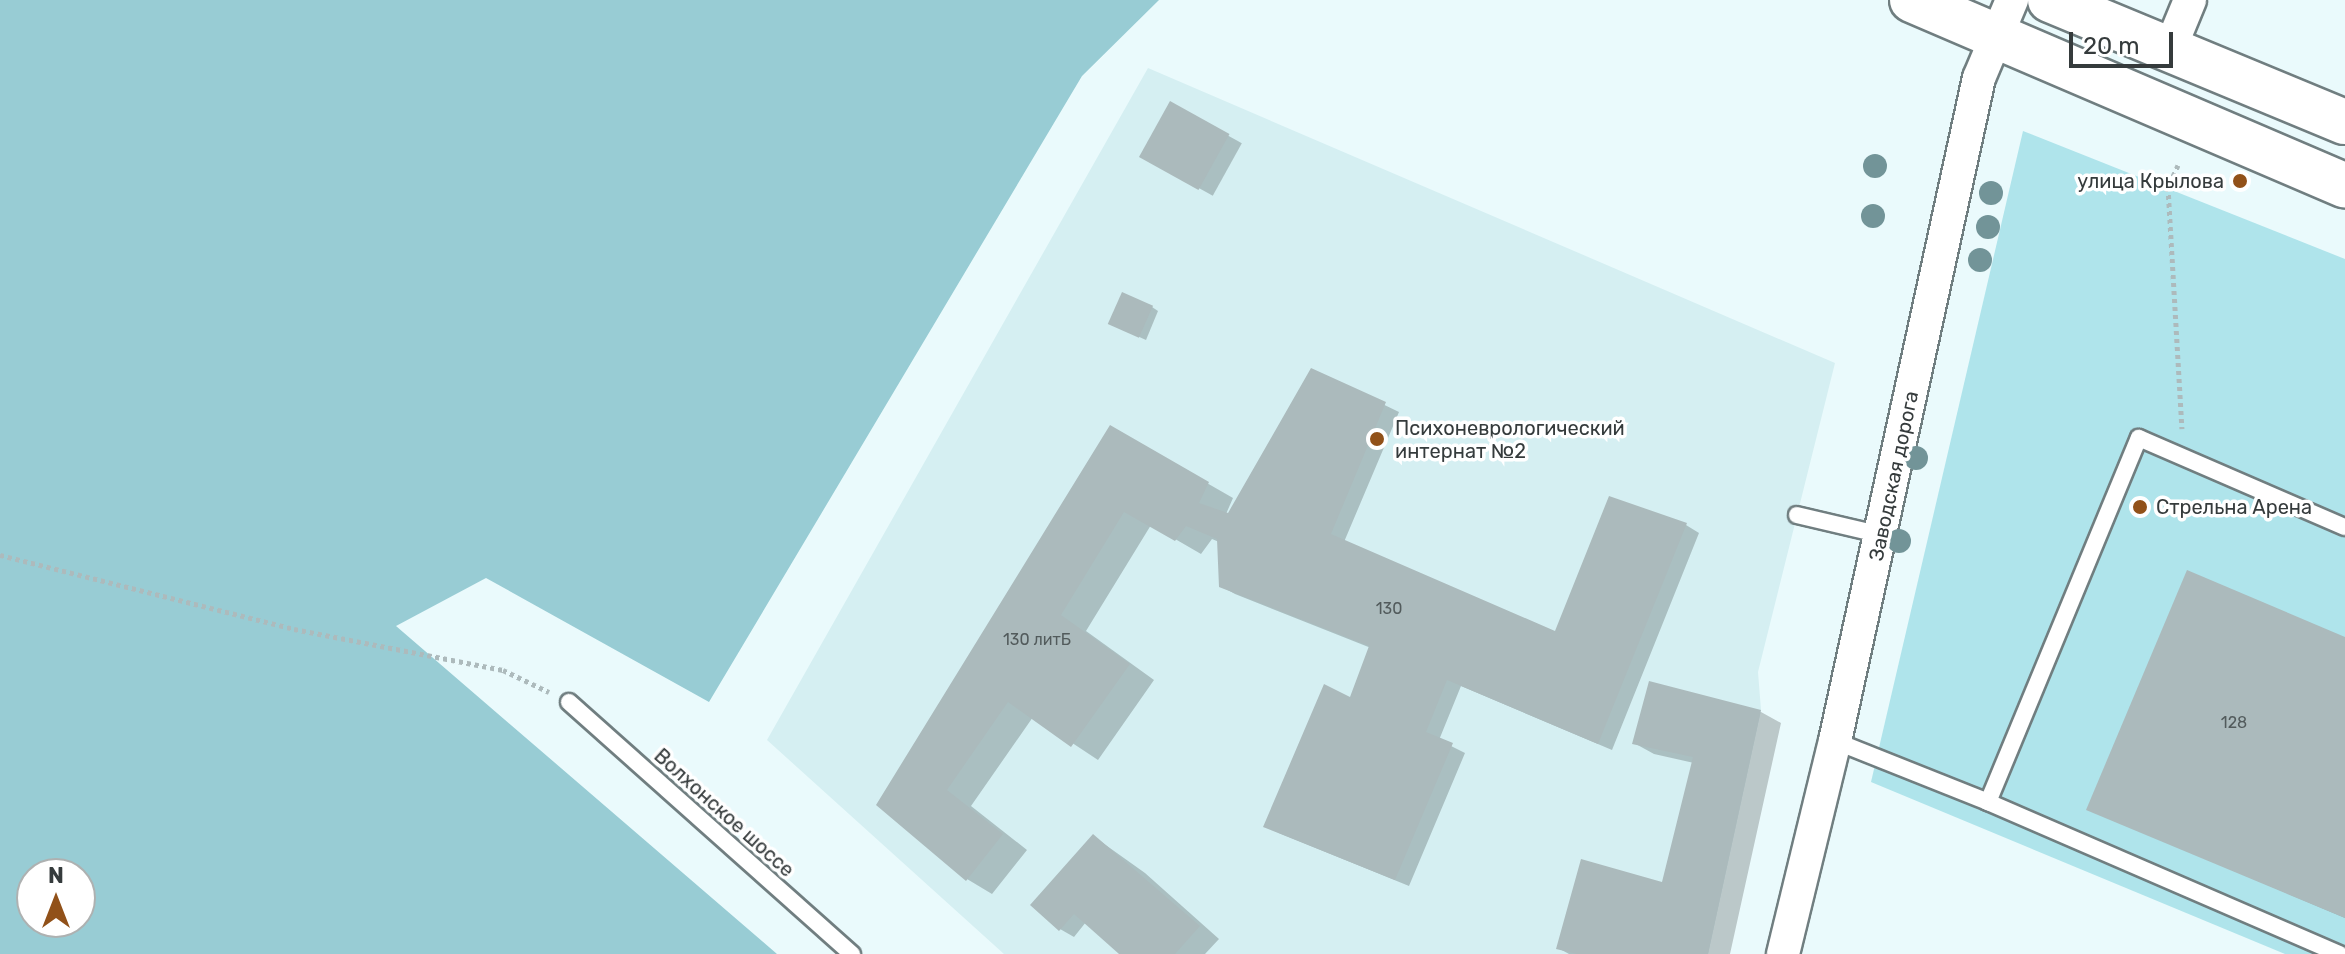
<!DOCTYPE html>
<html>
<head>
<meta charset="utf-8">
<style>
  body { margin:0 }
  #map { position:relative; width:2345px; height:954px; overflow:hidden; background:#eafafc; font-family:Rubik,sans-serif }
  div>[style] { position:absolute }
  [style*='--x'] { left:calc(var(--x)*1px); top:calc(var(--y)*1px); width:calc(var(--w)*1px); rotate:calc(var(--a)*1deg) }
  .built>* { inset:0; background:#d5eff2 }
  .green>* { inset:0; background:#afe4eb }
  .forest>* { inset:0; background:#98ccd4 }
  .shadow>* { inset:0; background:#0003; transform-origin:0 0 }
  .building>* { inset:0; background:#abbabc; transform-origin:0 0 }
  .path>* { height:5px; margin-top:-2.5px; transform-origin:0; background:repeating-linear-gradient(90deg,#adbabc 0 4px,transparent 0 8px) }
  .roads { filter:drop-shadow(2px 0 #707e80) drop-shadow(-2px 0 #707e80) drop-shadow(0 2px #707e80) drop-shadow(0 -2px #707e80) }
  .service>* { height:16px; margin:-8px; padding:0 8px; transform-origin:8px; border-radius:8px; background:#fff }
  .minor>* { height:32px; margin:-16px; padding:0 16px; transform-origin:16px; border-radius:16px; background:#fff }
  .primary>* { height:44px; margin:-22px; padding:0 22px; transform-origin:22px; border-radius:22px; background:#fff }
  .trees>* { width:24px; height:24px; margin:-12px; border-radius:50%; background:#729498 }
  .dots>* { width:22px; height:22px; translate:-50% -50%; box-sizing:border-box; border:4px solid #fff; border-radius:50% }
  span { translate:-50% -50%; white-space:nowrap; text-align:center; line-height:1.15; -webkit-text-stroke:7px #fff; paint-order:stroke }
  .number-label { font-size:16px; color:#525b5c }
  .number-label span { -webkit-text-stroke-width:0 }
  .poi-label { font-size:20px; color:#353b3c }
  .right { translate:-100% -50%; text-align:right }
  .left { translate:0 -50%; text-align:left }
  .street-label { font-size:20px; color:#353b3c }
  .north { position:absolute; left:16px; top:858px; width:80px; height:80px; box-sizing:border-box; background:#fff; border:2px solid #aeb1b1; border-radius:50%; rotate:0deg; font-size:22px; font-weight:700; line-height:32px; text-align:center; color:#353b3c }
  .north::after { content:''; display:block; margin:auto; width:28px; height:36px; background:#915119; clip-path:polygon(50% 0,100% 100%,50% 72%,0 100%) }
  .scale { position:absolute; left:2069px; top:32px; width:104px; height:36px; box-sizing:border-box; border:4px solid #353b3c; border-top:0; padding-left:10px; font-size:24px; line-height:28px; white-space:nowrap; color:#353b3c; -webkit-text-stroke:6px #fff; paint-order:stroke }
</style>
</head>
<body>
<div id="map">
  <div class="built">
    <div style="clip-path:polygon(1148px 68px,1835px 363px,1758px 672px,1761px 710px,1708px 954px,1004px 954px,767px 740px)"></div>
  </div>
  <div class="green">
    <div style="clip-path:polygon(2023px 131px,2345px 259px,2345px 954px,2285px 954px,1871px 782px)"></div>
  </div>
  <div class="forest">
    <div style="clip-path:polygon(evenodd,0 0,1159px 0,1082px 76px,709px 702px,486px 578px,396px 626px,777px 954px,0 954px,0 0,32px 874px,80px 874px,80px 922px,32px 922px,32px 874px)"></div>
  </div>
  <div class="shadow">
    <div style="left:1171px;top:104px;width:81px;height:60px;rotate:29deg"></div>
    <div style="clip-path:polygon(1152px 307px,1158px 311px,1146px 340px,1117px 327px)"></div>
    <div style="clip-path:polygon(1312px 370px,1399px 412px,1344px 542px,1556px 634px,1686px 525px,1699px 533px,1612px 750px,1461px 686px,1439px 740px,1465px 753px,1409px 886px,1279px 833px,1352px 699px,1371px 648px,1235px 594px,1221px 586px,1219px 542px,1212px 539px,1201px 554px,1151px 525px,1086px 631px,1154px 680px,1098px 760px,1033px 717px,971px 806px,1027px 850px,992px 894px,967px 879px,879px 805px,1111px 428px,1233px 498px,1226px 514px,1231px 517px)"></div>
    <div style="clip-path:polygon(2345px 639px,2345px 918px,2089px 809px)"></div>
    <div style="clip-path:polygon(1761px 712px,1781px 723px,1730px 954px,1569px 954px,1558px 948px,1664px 884px,1694px 763px,1654px 754px,1634px 743px)"></div>
    <div style="clip-path:polygon(1093px 836px,1145px 873px,1219px 939px,1205px 954px,1122px 954px,1086px 922px,1074px 937px,1060px 929px)"></div>
  </div>
  <div class="building">
    <div style="left:1170px;top:101px;width:68px;height:64px;rotate:29deg"></div>
    <div style="left:1122px;top:292px;width:34px;height:35px;rotate:24deg"></div>
    <div style="clip-path:polygon(1311px 368px,1386px 402px,1331px 534px,1555px 631px,1609px 496px,1687px 523px,1598px 744px,1447px 680px,1426px 732px,1453px 743px,1395px 880px,1263px 827px,1324px 684px,1350px 697px,1369px 646px,1219px 587px,1217px 539px,1186px 526px,1175px 541px,1124px 512px,1061px 615px,1130px 664px,1071px 747px,1008px 702px,947px 790px,1003px 834px,966px 881px,876px 805px,1110px 425px,1209px 482px,1199px 503px,1228px 513px)"></div>
    <div style="clip-path:polygon(2187px 570px,2345px 637px,2345px 918px,2086px 810px)"></div>
    <div style="clip-path:polygon(1649px 681px,1761px 710px,1708px 954px,1577px 954px,1556px 949px,1581px 859px,1662px 882px,1693px 757px,1632px 744px)"></div>
    <div style="clip-path:polygon(1093px 834px,1200px 926px,1175px 954px,1119px 954px,1074px 914px,1059px 931px,1030px 905px)"></div>
  </div>
  <div class="path">
    <div style="--x:2178;--y:165;--w:24;--a:114"></div>
    <div style="--x:2168;--y:187;--w:242;--a:86.7"></div>
    <div style="--x:0;--y:555;--w:303;--a:14.1"></div>
    <div style="--x:294;--y:629;--w:213;--a:11.1"></div>
    <div style="--x:503;--y:670;--w:51;--a:25.6"></div>
  </div>
  <div class="roads">
    <div class="service">
      <div style="--x:1797;--y:515;--w:87;--a:13.2"></div>
      <div style="--x:569;--y:702;--w:379;--a:41.7"></div>
      <div style="--x:1835;--y:741;--w:165;--a:21.7"></div>
      <div style="--x:1988;--y:802;--w:394;--a:-67.5"></div>
      <div style="--x:2139;--y:438;--w:224;--a:23.4"></div>
      <div style="--x:1988;--y:802;--w:383;--a:23.4"></div>
    </div>
    <div class="minor">
      <div style="--x:2169;--y:51;--w:55;--a:-67.6"></div>
      <div style="--x:1783;--y:954;--w:219;--a:-76.3"></div>
      <div style="--x:1835;--y:741;--w:678;--a:-77.75"></div>
      <div style="--x:1979;--y:78;--w:85;--a:-67.1"></div>
    </div>
    <div class="primary">
      <div style="--x:1912;--y:0;--w:471;--a:23.2"></div>
      <div style="--x:2050;--y:0;--w:319;--a:22.5"></div>
    </div>
  </div>
  <div class="trees">
    <div style="left:1875px;top:166px"></div>
    <div style="left:1991px;top:193px"></div>
    <div style="left:1873px;top:216px"></div>
    <div style="left:1988px;top:227px"></div>
    <div style="left:1980px;top:260px"></div>
    <div style="left:1916px;top:458px"></div>
    <div style="left:1899px;top:541px"></div>
  </div>
  <div class="dots">
    <div style="left:2240px;top:181px;background:#915119"></div>
    <div style="left:1377px;top:439px;background:#915119"></div>
    <div style="left:2140px;top:507px;background:#915119"></div>
  </div>
  <div class="number-label">
    <span style="left:1389px;top:609px">130</span>
    <span style="left:1037px;top:640px">130 литБ</span>
    <span style="left:2234px;top:723px">128</span>
  </div>
  <div class="poi-label">
    <span class="right" style="left:2224px;top:181px">улица Крылова</span>
    <span class="left" style="left:1395px;top:440px">Психоневрологический<br>интернат №2</span>
    <span class="left" style="left:2156px;top:507px">Стрельна Арена</span>
  </div>
  <div class="street-label">
    <span style="left:1894px;top:476px;rotate:-78deg">Заводская дорога</span>
    <span style="left:724px;top:813px;rotate:42deg">Волхонское шоссе</span>
  </div>
  <div class="north">N</div>
  <div class="scale">20 m</div>
</div>
</body>
</html>
